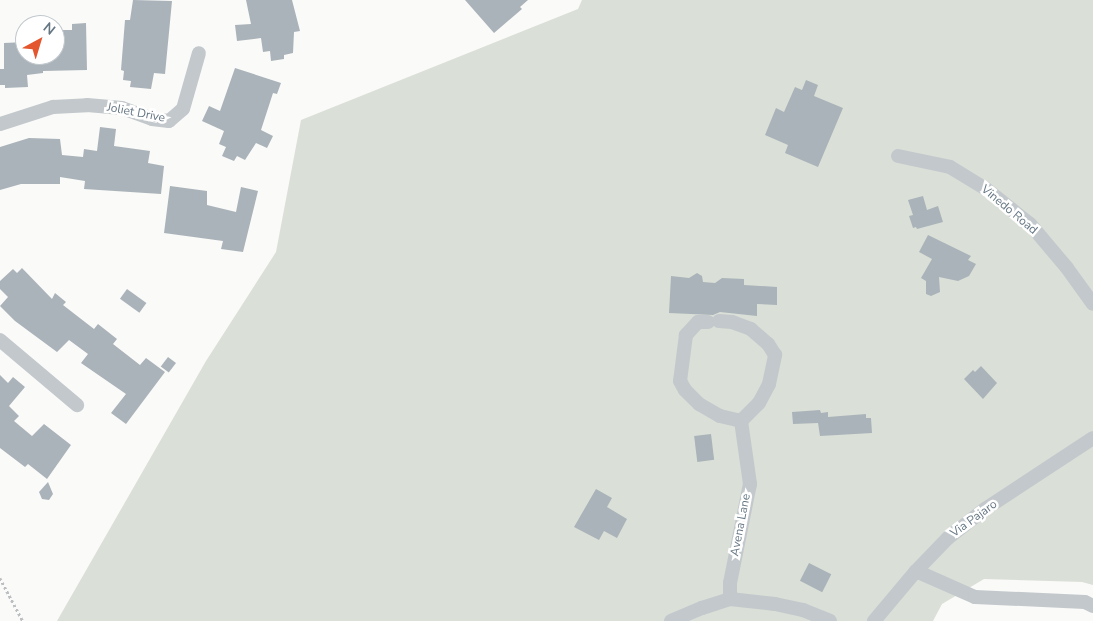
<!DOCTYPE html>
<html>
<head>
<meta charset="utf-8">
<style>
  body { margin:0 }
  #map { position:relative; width:1093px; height:621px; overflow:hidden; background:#fafaf8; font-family:"Nunito Sans",sans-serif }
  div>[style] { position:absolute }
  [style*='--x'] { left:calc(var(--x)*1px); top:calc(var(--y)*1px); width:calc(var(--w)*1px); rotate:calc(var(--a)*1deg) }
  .green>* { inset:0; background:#dadfd7 }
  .building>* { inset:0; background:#aab3b9; transform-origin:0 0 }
  .path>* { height:2.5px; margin-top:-1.25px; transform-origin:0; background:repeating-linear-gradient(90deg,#bbbfc2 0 2.5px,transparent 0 5px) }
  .minor>* { height:14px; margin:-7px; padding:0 7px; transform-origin:7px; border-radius:7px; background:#c3c8cc }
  span { translate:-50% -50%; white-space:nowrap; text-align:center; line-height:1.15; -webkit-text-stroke:5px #fff; paint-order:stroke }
  .street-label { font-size:12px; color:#657683 }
  .north { position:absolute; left:15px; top:15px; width:50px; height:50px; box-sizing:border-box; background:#fff; border:1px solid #c1c8cd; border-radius:50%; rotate:39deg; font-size:14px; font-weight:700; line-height:20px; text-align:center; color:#657683 }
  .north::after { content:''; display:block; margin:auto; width:18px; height:22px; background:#e4572e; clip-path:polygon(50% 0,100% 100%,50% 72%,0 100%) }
</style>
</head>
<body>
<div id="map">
  <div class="green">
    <div style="clip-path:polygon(582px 0,1093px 0,1093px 585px,1082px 582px,984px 579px,942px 604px,933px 621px,57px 621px,206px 361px,276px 252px,301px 120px,578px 9px)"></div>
  </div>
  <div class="building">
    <div style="clip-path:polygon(133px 0,172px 1px,165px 74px,154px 73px,151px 89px,130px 87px,131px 81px,123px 80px,124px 71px,121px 70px,125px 20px,130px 20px)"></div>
    <div style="clip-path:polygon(246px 0,292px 0,300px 31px,294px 32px,293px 53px,284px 55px,284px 59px,271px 61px,270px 51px,263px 52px,261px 38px,237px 41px,235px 25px,251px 24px)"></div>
    <div style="clip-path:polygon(465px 0,528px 0,520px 7px,522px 9px,494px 33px)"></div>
    <div style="clip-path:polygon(86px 23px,87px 70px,43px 71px,43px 73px,27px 75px,28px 87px,5px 88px,5px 85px,0 85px,0 69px,4px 69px,4px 43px,25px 42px,25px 55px,55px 55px,55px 30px,72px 30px,72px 24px)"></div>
    <div style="clip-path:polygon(235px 68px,281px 83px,277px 94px,273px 93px,261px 130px,273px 136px,267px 148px,256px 143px,245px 160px,237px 156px,234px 161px,222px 156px,226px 147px,219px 144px,224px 131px,202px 121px,209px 106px,220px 111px)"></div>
    <div style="clip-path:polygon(806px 80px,818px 85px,814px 96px,843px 108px,818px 167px,785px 153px,788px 145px,765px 135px,776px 108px,784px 112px,795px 87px,802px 90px)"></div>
    <div style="clip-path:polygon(100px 127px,116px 129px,114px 146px,150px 151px,148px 163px,164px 166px,161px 194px,84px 189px,85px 181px,60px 177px,60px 184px,21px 184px,0 190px,0 147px,29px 138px,60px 139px,62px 155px,83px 157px,84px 149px,97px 151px)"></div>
    <div style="clip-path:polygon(170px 186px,207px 191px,207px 205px,236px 212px,241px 187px,258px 191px,243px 252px,221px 249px,223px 241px,164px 233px)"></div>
    <div style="clip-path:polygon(923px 196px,927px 210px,938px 206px,943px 222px,917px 229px,916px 227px,913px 228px,909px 216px,913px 215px,908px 200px)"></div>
    <div style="clip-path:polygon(928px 235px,971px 256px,968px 260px,976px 264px,969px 276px,958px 281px,939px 277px,940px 292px,931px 296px,926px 294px,926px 281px,921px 278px,932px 259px,919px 252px)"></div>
    <div style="clip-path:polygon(22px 268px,52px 299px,55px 293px,66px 302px,63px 305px,94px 329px,98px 324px,117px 339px,113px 344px,140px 365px,146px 358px,165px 372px,126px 424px,111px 413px,126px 394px,81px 363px,88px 354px,69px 340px,57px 352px,15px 321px,0 306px,8px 297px,0 289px,0 281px,13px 269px,17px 273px)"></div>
    <div style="clip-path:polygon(697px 273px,702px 276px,703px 282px,715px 283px,722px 278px,744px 279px,744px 285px,777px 287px,777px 305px,757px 304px,757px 316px,720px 312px,713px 315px,669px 313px,671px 276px,689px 278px)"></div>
    <div style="left:127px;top:289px;width:24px;height:12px;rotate:36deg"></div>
    <div style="left:168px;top:357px;width:10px;height:12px;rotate:37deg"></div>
    <div style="clip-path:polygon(981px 366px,997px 383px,983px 399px,964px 379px,973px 370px,975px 372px)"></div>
    <div style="clip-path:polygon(0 375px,8px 383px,13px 377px,25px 387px,9px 406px,19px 416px,14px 421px,32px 436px,44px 424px,71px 445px,47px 479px,28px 464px,25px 467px,0 448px)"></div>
    <div style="clip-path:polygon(820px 410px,821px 413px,828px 412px,828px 417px,866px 414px,866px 418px,871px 418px,872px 433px,820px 436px,818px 423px,793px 424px,792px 412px)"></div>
    <div style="left:711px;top:434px;width:26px;height:17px;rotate:83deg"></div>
    <div style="clip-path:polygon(48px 482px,53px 494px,49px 500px,42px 499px,39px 492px)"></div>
    <div style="clip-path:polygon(596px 489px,612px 498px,607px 507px,627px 519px,617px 538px,604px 531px,599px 540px,574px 527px)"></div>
    <div style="left:809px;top:563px;width:25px;height:20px;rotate:27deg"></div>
  </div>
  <div class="path">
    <div style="--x:0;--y:578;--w:49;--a:61.9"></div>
  </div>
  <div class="minor">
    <div style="--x:0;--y:124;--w:56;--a:-17.8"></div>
    <div style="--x:53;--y:107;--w:34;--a:-3"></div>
    <div style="--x:87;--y:105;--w:35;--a:5"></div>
    <div style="--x:122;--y:108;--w:32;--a:20"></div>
    <div style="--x:152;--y:119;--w:17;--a:7"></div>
    <div style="--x:169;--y:121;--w:18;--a:-41"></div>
    <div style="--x:183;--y:109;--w:58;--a:-74.1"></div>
    <div style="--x:898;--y:156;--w:53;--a:11.9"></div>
    <div style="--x:950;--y:167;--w:42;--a:31.4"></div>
    <div style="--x:986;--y:189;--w:56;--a:38.5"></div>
    <div style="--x:1030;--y:224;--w:57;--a:49.9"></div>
    <div style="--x:1067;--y:268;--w:44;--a:54.2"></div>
    <div style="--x:708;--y:322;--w:10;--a:180"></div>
    <div style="--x:698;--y:322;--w:18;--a:133"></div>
    <div style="--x:686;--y:335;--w:46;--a:97.4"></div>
    <div style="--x:680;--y:381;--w:10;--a:61"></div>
    <div style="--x:685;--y:390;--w:20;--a:45"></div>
    <div style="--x:699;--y:404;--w:24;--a:30"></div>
    <div style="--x:720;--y:416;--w:22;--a:13"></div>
    <div style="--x:741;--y:421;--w:25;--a:-45"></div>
    <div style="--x:759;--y:403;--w:21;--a:-62"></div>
    <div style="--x:769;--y:384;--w:30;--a:-78"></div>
    <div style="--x:775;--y:355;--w:13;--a:-122"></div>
    <div style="--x:768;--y:344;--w:23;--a:-139"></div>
    <div style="--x:751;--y:329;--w:20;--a:-160"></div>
    <div style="--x:732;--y:322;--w:13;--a:-176"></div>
    <div style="--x:0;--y:340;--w:101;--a:40.2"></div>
    <div style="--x:916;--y:571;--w:64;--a:23.8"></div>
    <div style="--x:975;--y:597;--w:110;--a:2.6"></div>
    <div style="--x:1085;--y:602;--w:9;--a:27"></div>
    <div style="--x:730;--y:599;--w:16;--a:-90"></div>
    <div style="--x:730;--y:583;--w:101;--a:-78.6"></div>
    <div style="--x:750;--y:484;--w:64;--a:-98.1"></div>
    <div style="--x:671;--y:621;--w:34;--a:-23"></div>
    <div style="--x:702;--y:608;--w:29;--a:-18"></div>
    <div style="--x:730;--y:599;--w:45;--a:6.3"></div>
    <div style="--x:775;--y:604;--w:29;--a:12"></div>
    <div style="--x:803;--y:610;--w:29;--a:22"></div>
    <div style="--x:874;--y:621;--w:65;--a:-50"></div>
    <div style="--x:916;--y:571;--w:46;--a:-45.9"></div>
    <div style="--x:948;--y:538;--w:47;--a:-38.1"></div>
    <div style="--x:985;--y:509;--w:129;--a:-33.3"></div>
  </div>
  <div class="street-label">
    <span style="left:136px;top:113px;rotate:11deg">Joliet Drive</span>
    <span style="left:1009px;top:210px;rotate:40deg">Vinedo Road</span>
    <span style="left:974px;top:519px;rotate:-36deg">Via Pajaro</span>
    <span style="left:741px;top:525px;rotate:-79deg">Avena Lane</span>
  </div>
  <div class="north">N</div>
</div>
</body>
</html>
